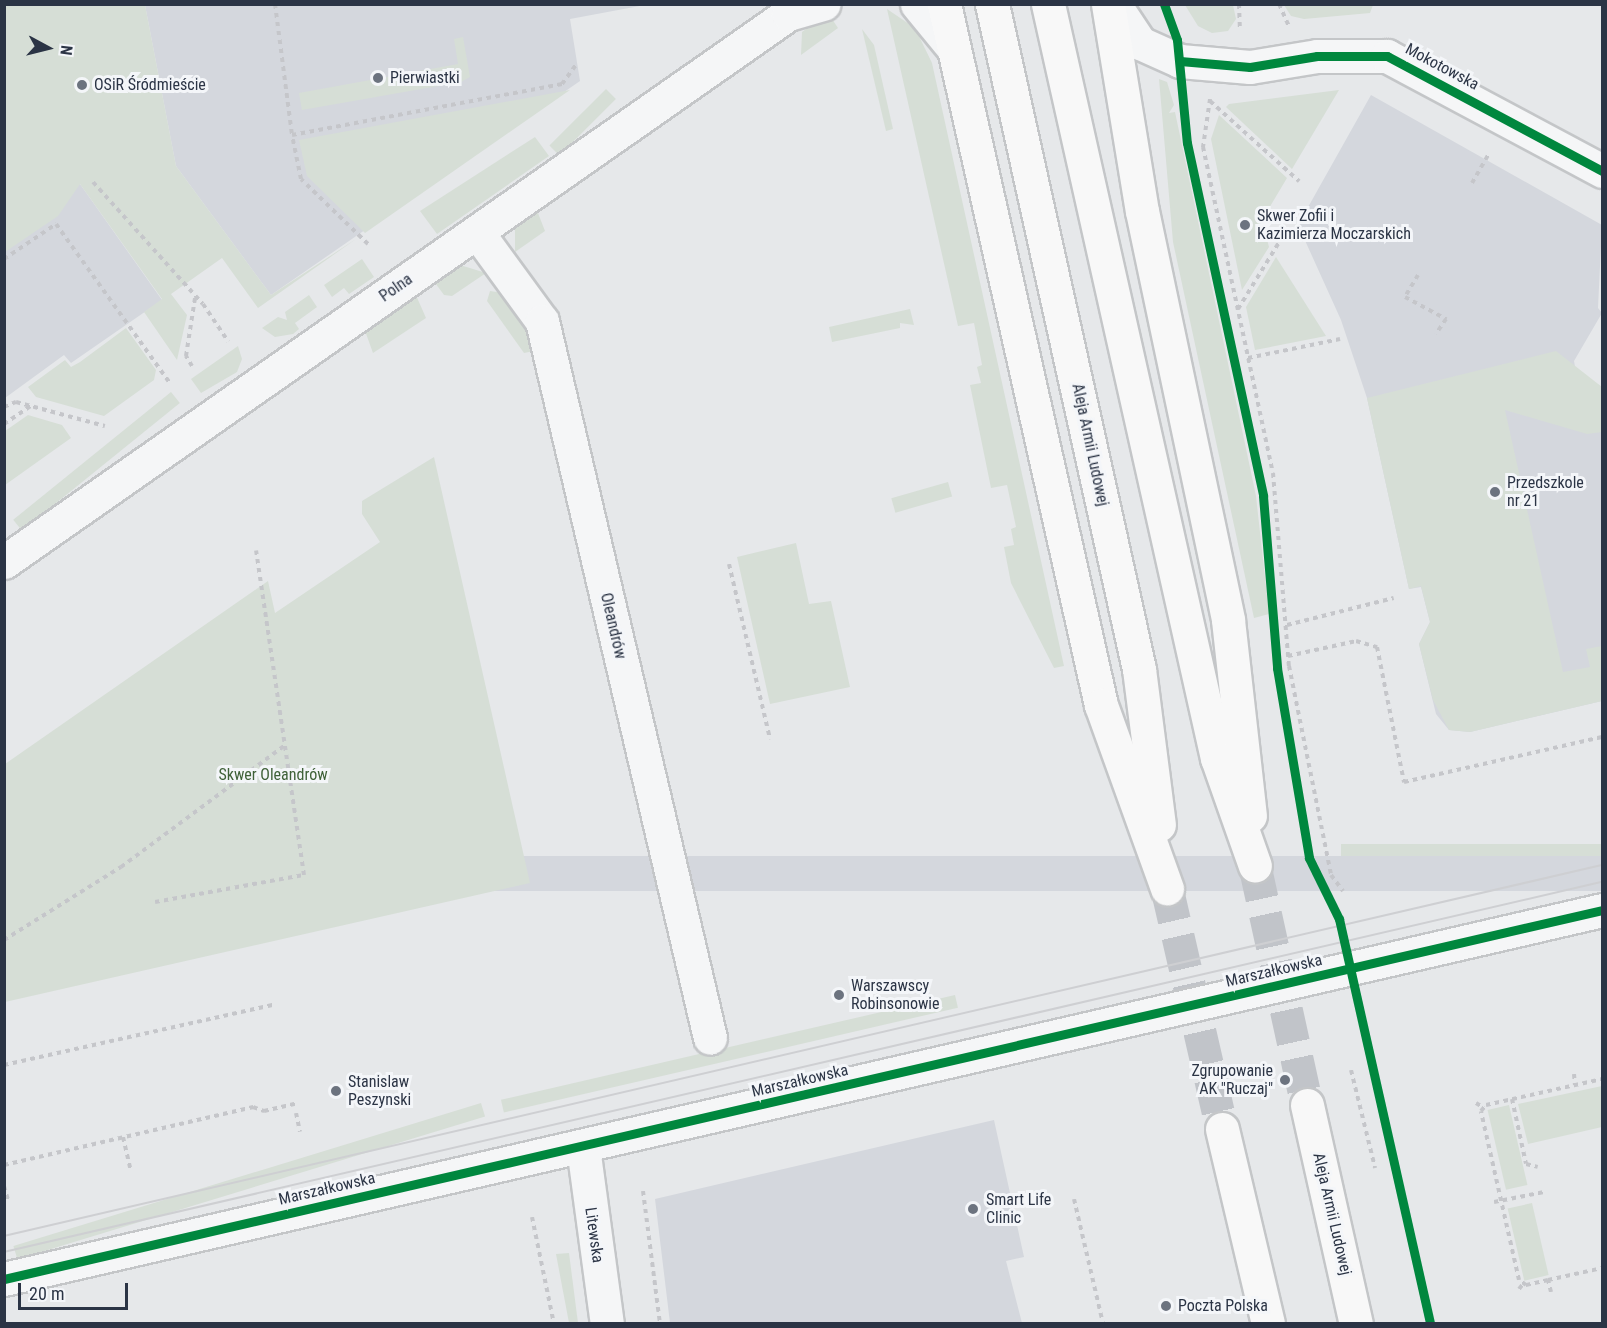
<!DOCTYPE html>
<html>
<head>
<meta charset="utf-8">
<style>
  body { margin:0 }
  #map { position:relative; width:1607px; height:1328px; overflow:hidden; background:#e6e8ea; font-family:"Roboto Condensed",sans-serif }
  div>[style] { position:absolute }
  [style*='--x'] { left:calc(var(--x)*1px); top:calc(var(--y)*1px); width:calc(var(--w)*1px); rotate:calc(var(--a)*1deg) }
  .built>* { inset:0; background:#d4d7dd; transform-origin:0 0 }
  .green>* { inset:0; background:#d6ded6; transform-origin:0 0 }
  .major-tunnel>* { height:33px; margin-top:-16.5px; transform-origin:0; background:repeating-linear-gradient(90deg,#c1c4c9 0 33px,transparent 0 49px) }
  .path>* { height:4px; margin-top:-2px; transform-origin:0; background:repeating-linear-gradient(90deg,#c5c6ca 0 4.5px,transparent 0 9px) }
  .roads { filter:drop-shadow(2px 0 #c4c6c8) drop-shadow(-2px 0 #c4c6c8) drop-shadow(0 2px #c4c6c8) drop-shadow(0 -2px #c4c6c8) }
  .minor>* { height:33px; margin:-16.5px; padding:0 16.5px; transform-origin:16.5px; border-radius:16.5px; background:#f5f6f7 }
  .major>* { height:33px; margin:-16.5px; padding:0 16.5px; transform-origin:16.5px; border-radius:16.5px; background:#f8f8f8 }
  .tram>* { height:1.5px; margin:-0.75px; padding:0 0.75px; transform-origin:0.75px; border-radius:0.75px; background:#cecfd2 }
  .cycleway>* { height:9px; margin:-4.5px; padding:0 4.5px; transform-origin:4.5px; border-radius:4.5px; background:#00873e }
  .dots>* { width:16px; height:16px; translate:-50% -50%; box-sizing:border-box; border:3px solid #f4f6f9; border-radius:50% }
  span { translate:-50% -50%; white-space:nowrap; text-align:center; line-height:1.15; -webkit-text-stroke:6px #f4f6f9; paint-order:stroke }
  .street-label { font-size:16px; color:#2b3445 }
  .poi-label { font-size:16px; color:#2b3445 }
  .left { translate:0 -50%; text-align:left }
  .right { translate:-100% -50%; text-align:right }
  .park-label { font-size:16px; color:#3f6138 }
  .frame { position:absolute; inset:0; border:6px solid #2b3445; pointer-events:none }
  .north { position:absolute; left:18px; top:18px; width:60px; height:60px; -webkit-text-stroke:4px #f4f6f9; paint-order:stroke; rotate:97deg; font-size:16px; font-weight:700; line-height:24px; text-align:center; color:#2b3445 }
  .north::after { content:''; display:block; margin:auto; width:21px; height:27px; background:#2b3445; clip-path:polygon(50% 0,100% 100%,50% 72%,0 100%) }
  .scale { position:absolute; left:18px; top:1283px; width:110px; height:27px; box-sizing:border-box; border:3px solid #2b3445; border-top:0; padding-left:8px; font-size:18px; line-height:21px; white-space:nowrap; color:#2b3445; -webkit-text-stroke:4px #f4f6f9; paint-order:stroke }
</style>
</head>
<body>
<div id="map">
  <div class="built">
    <div style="clip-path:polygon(145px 5px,645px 5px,570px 19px,580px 81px,271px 295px,176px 166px)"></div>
    <div style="clip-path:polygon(1371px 95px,1602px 225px,1598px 308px,1602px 313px,1574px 361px,1576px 372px,1602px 387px,1602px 701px,1470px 732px,1449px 730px,1436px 714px,1419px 644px,1430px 622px,1421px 587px,1409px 589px,1367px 398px,1341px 320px,1298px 225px)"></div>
    <div style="clip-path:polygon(80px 184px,162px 300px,71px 363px,64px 355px,5px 398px,5px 197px)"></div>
    <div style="left:1602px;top:856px;width:35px;height:1641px;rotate:90deg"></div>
    <div style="clip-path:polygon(994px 1120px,1024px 1257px,1006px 1261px,1022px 1323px,670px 1323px,655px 1199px)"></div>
  </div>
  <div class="green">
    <div style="clip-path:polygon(5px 4px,145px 5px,176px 166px,271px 295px,356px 239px,258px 308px,222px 258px,171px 294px,187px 315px,177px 360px,144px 312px,162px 299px,80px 184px,58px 216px,5px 252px)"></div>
    <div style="clip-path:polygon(1185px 5px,1233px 5px,1236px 19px,1228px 31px,1212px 33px,1198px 26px)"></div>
    <div style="clip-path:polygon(1284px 5px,1284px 4px,1373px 5px,1370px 13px,1304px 19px,1291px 16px)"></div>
    <div style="clip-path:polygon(887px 9px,915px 28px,932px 63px,1064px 666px,1054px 668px,1011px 583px,1004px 547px,1014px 545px,1011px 529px,1016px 527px,1007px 485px,991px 488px,970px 385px,981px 383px,977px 367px,982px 365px,974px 323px,958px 326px)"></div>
    <div style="clip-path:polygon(828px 13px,838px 28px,801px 55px,802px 32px)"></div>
    <div style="clip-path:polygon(862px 29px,874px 45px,893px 129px,886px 131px)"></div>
    <div style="clip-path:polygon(463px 37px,470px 77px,461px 82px,302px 110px,299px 93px,458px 64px,454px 39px)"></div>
    <div style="clip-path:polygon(1159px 79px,1167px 82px,1174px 105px,1169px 113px,1175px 112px,1256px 496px,1269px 614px,1254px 618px,1173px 242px)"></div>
    <div style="left:606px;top:89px;width:14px;height:80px;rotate:45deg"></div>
    <div style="clip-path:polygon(570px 90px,365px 233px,307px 176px,299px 140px)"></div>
    <div style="clip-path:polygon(1339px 90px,1292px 169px,1226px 107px,1229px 104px)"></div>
    <div style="clip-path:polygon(1219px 115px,1287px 178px,1262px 220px,1269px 247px,1242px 290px,1211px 139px)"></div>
    <div style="clip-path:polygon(535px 137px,549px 156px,437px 234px,420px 211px)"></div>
    <div style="clip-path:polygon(536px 208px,545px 231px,515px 252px,515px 228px)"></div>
    <div style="clip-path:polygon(1276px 257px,1326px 336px,1255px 350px,1246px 307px)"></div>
    <div style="clip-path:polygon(362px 259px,374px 277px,349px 294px,344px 288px,332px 297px,324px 285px)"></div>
    <div style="clip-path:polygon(460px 265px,486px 273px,452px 296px,444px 295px,433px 280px)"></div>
    <div style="clip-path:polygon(490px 291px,503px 293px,524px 320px,534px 351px,524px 353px,487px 301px)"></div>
    <div style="clip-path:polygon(415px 293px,426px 318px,373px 353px,364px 328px)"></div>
    <div style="clip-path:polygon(309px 295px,317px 307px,295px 323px,299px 329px,293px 334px,275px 337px,262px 328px,278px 317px,287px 320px,285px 312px)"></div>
    <div style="clip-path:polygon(910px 309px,914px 325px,900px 323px,900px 328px,832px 342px,829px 327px)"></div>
    <div style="clip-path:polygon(126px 328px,156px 370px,154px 380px,104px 416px,36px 397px,28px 387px,65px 360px,71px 367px,80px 362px)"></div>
    <div style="clip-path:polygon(238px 346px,242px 359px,237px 372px,201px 393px,191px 379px)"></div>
    <div style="clip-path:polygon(1556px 351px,1602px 387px,1602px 432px,1587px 434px,1505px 410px,1563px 672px,1590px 667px,1586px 649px,1602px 646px,1602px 701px,1470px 732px,1449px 730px,1433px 700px,1419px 644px,1430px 622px,1421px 586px,1409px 589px,1367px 398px)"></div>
    <div style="left:171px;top:392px;width:14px;height:203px;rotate:51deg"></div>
    <div style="clip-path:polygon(28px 415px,62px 425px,71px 438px,5px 485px,5px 431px)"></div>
    <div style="clip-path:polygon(434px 457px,530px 883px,5px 1002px,5px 764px,268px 581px,275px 613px,380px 542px,362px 514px,362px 501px)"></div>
    <div style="left:948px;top:482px;width:15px;height:59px;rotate:74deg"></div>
    <div style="clip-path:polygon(796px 543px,809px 604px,831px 601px,850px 687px,770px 704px,737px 557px)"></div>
    <div style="left:1602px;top:844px;width:12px;height:261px;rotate:90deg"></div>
    <div style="left:955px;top:995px;width:13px;height:466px;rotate:77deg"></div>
    <div style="clip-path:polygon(1602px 1086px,1602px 1127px,1528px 1144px,1518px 1104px)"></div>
    <div style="left:481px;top:1103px;width:14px;height:489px;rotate:73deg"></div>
    <div style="left:1509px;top:1105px;width:82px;height:22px;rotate:77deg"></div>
    <div style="left:1532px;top:1203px;width:74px;height:25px;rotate:77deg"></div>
    <div style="clip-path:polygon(569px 1253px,578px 1323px,569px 1323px,556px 1254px)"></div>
  </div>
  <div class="major-tunnel">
    <div style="--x:1255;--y:866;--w:245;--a:77.7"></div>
    <div style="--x:1167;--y:888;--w:247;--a:77.1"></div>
  </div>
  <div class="path">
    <div style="--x:275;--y:4;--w:132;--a:82.6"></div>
    <div style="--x:1239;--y:4;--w:26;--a:88"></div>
    <div style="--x:1279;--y:4;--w:24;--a:66"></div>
    <div style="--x:1210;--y:99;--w:49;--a:98.3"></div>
    <div style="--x:1203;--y:147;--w:333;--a:77.9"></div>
    <div style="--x:1273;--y:473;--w:194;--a:85.3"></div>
    <div style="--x:1289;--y:666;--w:213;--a:78.6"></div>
    <div style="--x:1331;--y:875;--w:20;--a:53"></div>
    <div style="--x:1210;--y:101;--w:120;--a:42"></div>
    <div style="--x:93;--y:182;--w:164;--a:48"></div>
    <div style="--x:203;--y:304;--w:45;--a:56"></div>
    <div style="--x:1472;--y:183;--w:34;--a:-60"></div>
    <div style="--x:368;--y:244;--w:93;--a:-135.9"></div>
    <div style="--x:301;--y:179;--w:45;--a:-101.6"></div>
    <div style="--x:292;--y:135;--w:275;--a:-10.7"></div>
    <div style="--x:562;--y:84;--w:26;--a:-54"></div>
    <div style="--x:4;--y:259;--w:63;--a:-33.9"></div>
    <div style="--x:56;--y:224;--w:194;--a:54.4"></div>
    <div style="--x:1418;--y:275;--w:26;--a:121"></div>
    <div style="--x:1405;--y:297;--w:47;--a:28.2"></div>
    <div style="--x:1446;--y:319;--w:18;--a:124"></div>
    <div style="--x:1238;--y:309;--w:82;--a:-58.4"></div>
    <div style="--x:1248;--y:358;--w:94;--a:-11.7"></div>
    <div style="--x:192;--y:366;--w:12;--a:-121"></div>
    <div style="--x:186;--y:356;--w:59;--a:-81.2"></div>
    <div style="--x:4;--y:407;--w:13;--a:-23"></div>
    <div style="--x:16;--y:402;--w:92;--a:15.1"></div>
    <div style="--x:4;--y:424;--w:32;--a:-34"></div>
    <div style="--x:729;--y:564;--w:180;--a:76.8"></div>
    <div style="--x:1287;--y:625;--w:110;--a:-14.2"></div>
    <div style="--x:1288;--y:656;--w:70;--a:-12.4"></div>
    <div style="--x:1356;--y:641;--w:22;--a:16"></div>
    <div style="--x:1377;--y:647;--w:138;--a:78.7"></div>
    <div style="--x:1404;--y:782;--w:203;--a:-12.8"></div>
    <div style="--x:155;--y:902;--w:151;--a:-10.3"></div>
    <div style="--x:304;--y:875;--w:328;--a:-98.4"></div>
    <div style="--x:4;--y:940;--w:138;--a:-32"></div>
    <div style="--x:121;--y:867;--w:204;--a:-36.6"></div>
    <div style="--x:4;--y:1065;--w:276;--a:-12.6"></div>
    <div style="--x:1351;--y:1070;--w:101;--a:76.2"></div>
    <div style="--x:1574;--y:1074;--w:11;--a:85"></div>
    <div style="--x:1512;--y:1099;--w:66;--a:77.8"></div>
    <div style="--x:1526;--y:1164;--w:12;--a:14"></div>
    <div style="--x:1476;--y:1103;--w:9;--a:32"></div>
    <div style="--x:296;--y:1113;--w:19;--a:78"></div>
    <div style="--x:123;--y:1137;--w:35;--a:77"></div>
    <div style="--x:4;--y:1165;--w:256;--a:-13.1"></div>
    <div style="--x:253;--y:1107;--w:12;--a:20"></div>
    <div style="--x:264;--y:1111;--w:32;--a:-13"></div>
    <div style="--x:4;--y:1186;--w:15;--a:74"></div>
    <div style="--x:643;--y:1191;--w:134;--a:82.7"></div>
    <div style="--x:1074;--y:1199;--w:128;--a:76.9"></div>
    <div style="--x:1494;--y:1202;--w:51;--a:-11.3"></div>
    <div style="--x:532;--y:1217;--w:109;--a:78.4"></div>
    <div style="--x:1548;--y:1280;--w:55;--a:-12.5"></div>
    <div style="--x:1519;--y:1289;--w:6;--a:-51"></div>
    <div style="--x:1551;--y:1292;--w:12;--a:-104"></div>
    <div style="--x:1548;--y:1280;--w:23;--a:167"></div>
    <div style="--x:1526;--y:1285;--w:9;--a:-144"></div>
    <div style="--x:1519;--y:1280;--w:173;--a:-102.7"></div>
    <div style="--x:1481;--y:1111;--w:8;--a:-50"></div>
    <div style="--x:1486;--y:1105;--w:119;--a:-12.6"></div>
  </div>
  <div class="roads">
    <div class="minor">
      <div style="--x:917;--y:4;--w:57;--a:50.7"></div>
      <div style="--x:1114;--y:4;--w:47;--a:56.3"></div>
      <div style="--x:1140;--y:43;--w:44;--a:24.2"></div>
      <div style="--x:1180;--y:61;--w:70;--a:4.9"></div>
      <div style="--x:1250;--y:67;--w:68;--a:-9.3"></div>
      <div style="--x:1317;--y:56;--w:70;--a:0"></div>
      <div style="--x:1387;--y:56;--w:244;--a:28.1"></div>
      <div style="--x:477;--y:232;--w:110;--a:53.9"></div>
      <div style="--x:542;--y:321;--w:736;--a:76.81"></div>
      <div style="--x:4;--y:562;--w:957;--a:-34.95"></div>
      <div style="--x:788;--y:14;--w:37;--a:-16"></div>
      <div style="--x:583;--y:1147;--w:179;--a:82.3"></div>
      <div style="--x:4;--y:1279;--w:1640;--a:-13"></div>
    </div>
    <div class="major">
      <div style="--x:944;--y:4;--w:718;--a:77.38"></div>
      <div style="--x:1101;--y:705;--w:195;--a:70.2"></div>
      <div style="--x:992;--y:4;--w:681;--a:77.54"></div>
      <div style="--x:1139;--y:669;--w:157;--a:82.7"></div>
      <div style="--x:1048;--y:4;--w:773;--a:77.37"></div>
      <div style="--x:1217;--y:758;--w:114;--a:70.6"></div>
      <div style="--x:1108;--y:4;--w:210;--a:80.7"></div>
      <div style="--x:1142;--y:211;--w:418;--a:78.1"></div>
      <div style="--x:1228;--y:620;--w:197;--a:83.6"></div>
      <div style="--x:1307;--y:1105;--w:224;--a:77.4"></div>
      <div style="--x:1222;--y:1129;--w:200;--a:76.7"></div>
    </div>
  </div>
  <div class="tram">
    <div style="--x:4;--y:1236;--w:1641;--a:-13.07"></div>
    <div style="--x:4;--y:1252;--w:1640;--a:-13.04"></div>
  </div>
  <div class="cycleway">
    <div style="--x:1164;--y:4;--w:38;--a:70"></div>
    <div style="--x:1177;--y:40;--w:103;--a:84.5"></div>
    <div style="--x:1187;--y:143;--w:361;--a:77.8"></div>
    <div style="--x:1263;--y:496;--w:173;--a:85.3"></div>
    <div style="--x:1277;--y:668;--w:193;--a:80.4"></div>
    <div style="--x:1309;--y:858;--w:68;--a:63.8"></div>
    <div style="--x:1339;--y:919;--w:415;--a:77.3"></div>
    <div style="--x:1180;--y:61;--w:70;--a:4.9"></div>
    <div style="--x:1250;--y:67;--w:68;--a:-9.3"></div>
    <div style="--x:1317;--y:56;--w:70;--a:0"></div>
    <div style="--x:1387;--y:56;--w:244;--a:28.1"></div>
    <div style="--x:4;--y:1279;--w:1640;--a:-13"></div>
  </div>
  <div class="dots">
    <div style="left:378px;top:78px;background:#6c737f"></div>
    <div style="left:82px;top:85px;background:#6c737f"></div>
    <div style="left:1245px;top:225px;background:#6c737f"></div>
    <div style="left:1495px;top:492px;background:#6c737f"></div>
    <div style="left:839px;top:995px;background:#6c737f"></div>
    <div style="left:1285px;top:1080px;background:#6c737f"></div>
    <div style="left:336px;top:1091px;background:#6c737f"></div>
    <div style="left:973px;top:1209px;background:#6c737f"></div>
    <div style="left:1166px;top:1306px;background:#6c737f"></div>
  </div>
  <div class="street-label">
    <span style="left:1442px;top:67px;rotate:28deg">Mokotowska</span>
    <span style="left:396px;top:288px;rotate:-35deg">Polna</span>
    <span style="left:1090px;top:445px;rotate:78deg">Aleja Armii Ludowej</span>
    <span style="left:613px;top:626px;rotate:77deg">Oleandrów</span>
    <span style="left:1274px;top:971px;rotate:-13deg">Marszałkowska</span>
    <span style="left:800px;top:1081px;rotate:-13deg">Marszałkowska</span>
    <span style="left:327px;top:1189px;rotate:-13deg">Marszałkowska</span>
    <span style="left:1332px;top:1214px;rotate:77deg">Aleja Armii Ludowej</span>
    <span style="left:594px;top:1235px;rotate:82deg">Litewska</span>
  </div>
  <div class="poi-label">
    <span class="left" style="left:390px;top:78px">Pierwiastki</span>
    <span class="left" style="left:94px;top:85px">OSiR Śródmieście</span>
    <span class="left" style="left:1257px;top:225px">Skwer Zofii i<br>Kazimierza Moczarskich</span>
    <span class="left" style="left:1507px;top:492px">Przedszkole<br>nr 21</span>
    <span class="left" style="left:851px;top:995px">Warszawscy<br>Robinsonowie</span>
    <span class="right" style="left:1273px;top:1080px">Zgrupowanie<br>AK "Ruczaj"</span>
    <span class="left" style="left:348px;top:1091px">Stanislaw<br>Peszynski</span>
    <span class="left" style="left:986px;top:1209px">Smart Life<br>Clinic</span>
    <span class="left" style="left:1178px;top:1306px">Poczta Polska</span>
  </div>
  <div class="park-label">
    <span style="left:273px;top:775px">Skwer Oleandrów</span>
  </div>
  <div class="frame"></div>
  <div class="north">N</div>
  <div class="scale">20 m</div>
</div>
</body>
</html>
